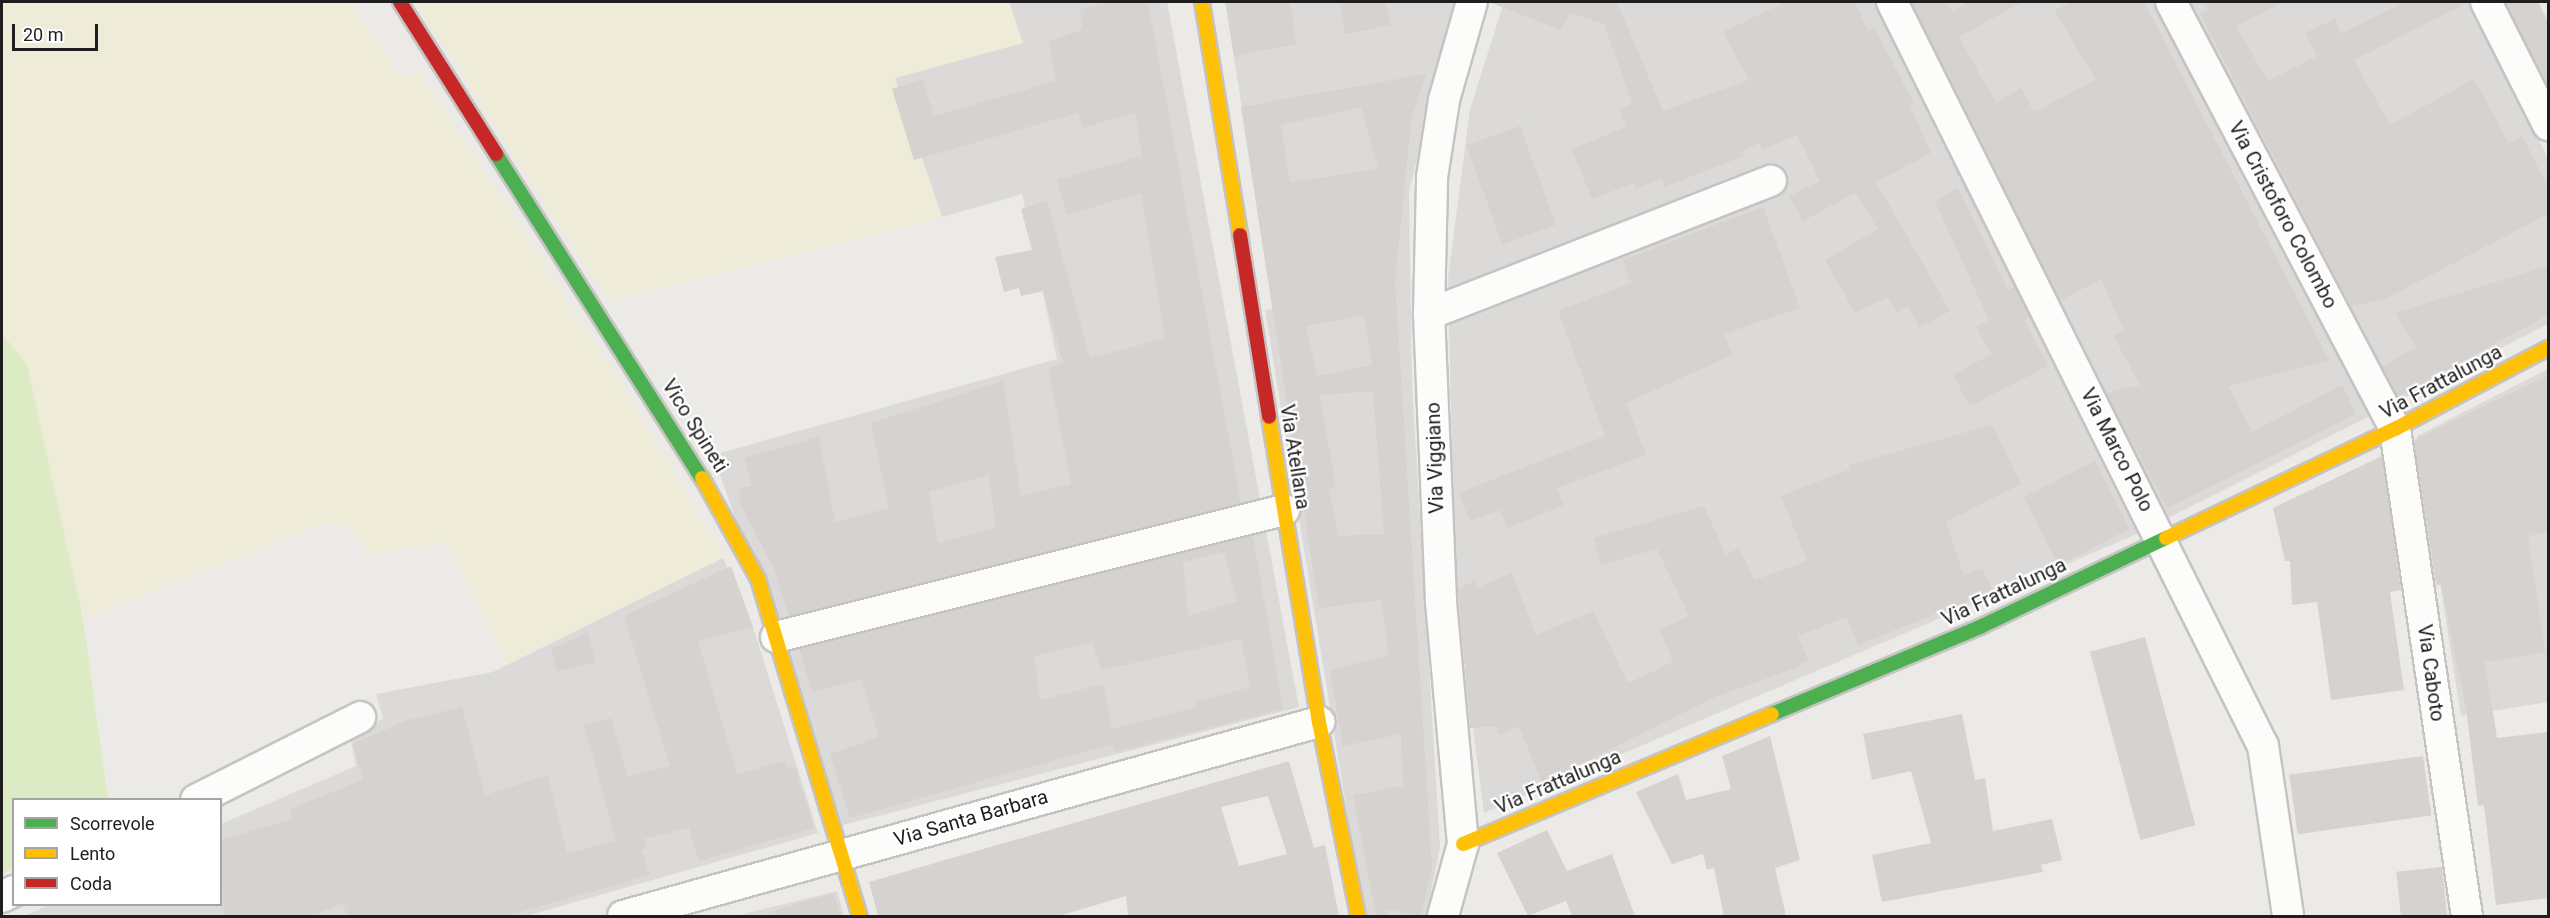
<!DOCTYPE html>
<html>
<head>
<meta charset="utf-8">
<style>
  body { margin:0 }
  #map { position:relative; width:2550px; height:918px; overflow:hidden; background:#eceae7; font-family:Roboto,sans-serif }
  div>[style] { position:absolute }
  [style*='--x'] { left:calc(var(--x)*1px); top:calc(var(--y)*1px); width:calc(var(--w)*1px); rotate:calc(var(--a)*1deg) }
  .residential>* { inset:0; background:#dbdad8 }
  .farmland>* { inset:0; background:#eeecd9 }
  .grass>* { inset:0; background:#ddebc4 }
  .building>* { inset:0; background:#d5d2cf; transform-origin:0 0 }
  .roads { filter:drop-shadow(2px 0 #c5c4c3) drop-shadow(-2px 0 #c5c4c3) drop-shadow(0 2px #c5c4c3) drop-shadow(0 -2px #c5c4c3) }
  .street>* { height:30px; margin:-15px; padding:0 15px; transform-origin:15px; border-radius:15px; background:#fcfcfb }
  .fast>* { height:14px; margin:-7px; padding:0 7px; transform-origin:7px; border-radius:7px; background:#4caf50 }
  .slow>* { height:14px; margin:-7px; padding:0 7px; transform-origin:7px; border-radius:7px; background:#ffc107 }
  .jam>* { height:14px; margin:-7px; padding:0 7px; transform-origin:7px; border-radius:7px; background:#c62828 }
  span { translate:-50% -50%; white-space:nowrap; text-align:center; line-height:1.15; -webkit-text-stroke:4.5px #fff; paint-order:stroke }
  .street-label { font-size:20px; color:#1e1e1e }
  .frame { position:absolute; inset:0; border:3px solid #1e1e1e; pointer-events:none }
  .legend { position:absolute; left:12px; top:798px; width:210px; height:108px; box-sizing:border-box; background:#fff; border:2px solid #a5a5a5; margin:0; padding:8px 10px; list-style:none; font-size:18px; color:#1e1e1e }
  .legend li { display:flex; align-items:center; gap:12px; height:30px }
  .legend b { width:30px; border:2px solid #a5a5a5 }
  .scale { position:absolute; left:12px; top:24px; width:86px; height:27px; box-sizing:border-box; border:3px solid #1e1e1e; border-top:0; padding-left:8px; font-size:18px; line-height:21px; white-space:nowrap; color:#1e1e1e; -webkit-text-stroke:4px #fff; paint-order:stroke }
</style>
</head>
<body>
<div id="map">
  <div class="residential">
    <div style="clip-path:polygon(1009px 2px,1167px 2px,1299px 707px,843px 825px,713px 455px,1057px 359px,1022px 194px,942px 217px,894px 78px,1022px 43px)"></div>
    <div style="clip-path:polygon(1225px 2px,1455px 2px,1409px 192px,1412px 385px,1440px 848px,1426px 916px,1364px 916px,1265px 310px,1274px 308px)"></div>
    <div style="clip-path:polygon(1504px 2px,1878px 2px,2144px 531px,1484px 813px,1455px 590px,1448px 278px,1470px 109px)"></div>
    <div style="clip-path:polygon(1903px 2px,2153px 2px,2370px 416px,2168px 518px)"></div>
    <div style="clip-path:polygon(2188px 2px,2468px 2px,2548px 158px,2548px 324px,2396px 402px)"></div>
    <div style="clip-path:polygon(2548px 369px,2548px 702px,2461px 716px,2417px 436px)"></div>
    <div style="clip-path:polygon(723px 558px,753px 627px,818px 833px,526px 916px,24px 916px,49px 905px,220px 904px,221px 824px,356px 766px,351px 742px,383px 718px,376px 694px,493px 672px)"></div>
    <div style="clip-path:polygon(837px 891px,844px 916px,736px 916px)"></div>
  </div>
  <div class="farmland">
    <div style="clip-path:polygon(2px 2px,349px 2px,401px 78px,420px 73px,630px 398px,723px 558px,507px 664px,446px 542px,369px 555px,350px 526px,322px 524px,83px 619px,27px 365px,2px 333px)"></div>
    <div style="clip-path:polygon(415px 2px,1009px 2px,1023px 43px,895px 78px,942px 217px,608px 300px)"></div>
  </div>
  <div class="grass">
    <div style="clip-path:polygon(2px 333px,27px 365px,83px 619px,108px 799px,14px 800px,13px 869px,2px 874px)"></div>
  </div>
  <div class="building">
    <div style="clip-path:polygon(evenodd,1111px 2px,1148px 2px,1241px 503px,789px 616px,775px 571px,739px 501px,741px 488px,752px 486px,744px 458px,819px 437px,835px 522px,889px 508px,871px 423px,1003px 381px,1021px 496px,1071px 484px,1048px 368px,1063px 363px,1043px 291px,1021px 296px,1019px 288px,1004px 292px,995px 257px,1032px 250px,1021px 209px,1047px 201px,1090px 358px,1165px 338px,1141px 193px,1067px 215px,1057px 180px,1142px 156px,1135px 112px,1084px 128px,1078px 113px,914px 160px,892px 89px,922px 79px,934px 116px,1056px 81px,1049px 42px,1083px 29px,1080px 9px,1111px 2px,989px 475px,996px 528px,938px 543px,929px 492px,989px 475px)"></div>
    <div style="clip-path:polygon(1226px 2px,1290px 2px,1296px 44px,1234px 56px)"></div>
    <div style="clip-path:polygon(1340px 2px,1385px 2px,1391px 25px,1345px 34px)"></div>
    <div style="clip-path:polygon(1489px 2px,1617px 2px,1663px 111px,1749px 80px,1723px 32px,1786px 2px,1854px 2px,1869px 31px,1874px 27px,1914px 104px,1910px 106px,1931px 153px,1876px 182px,1950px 311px,1919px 328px,1908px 306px,1897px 313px,1888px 297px,1855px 313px,1825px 260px,1878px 229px,1855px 193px,1803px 221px,1789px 196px,1820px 181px,1797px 135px,1763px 149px,1760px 143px,1742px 151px,1744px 156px,1664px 187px,1662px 179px,1636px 189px,1634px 183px,1592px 199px,1572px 149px,1626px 127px,1620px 110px,1633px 104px,1604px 24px,1570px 13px,1561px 30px)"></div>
    <div style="clip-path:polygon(1912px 2px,1947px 2px,1952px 11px,1968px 2px,2022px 2px,1959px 37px,1996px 103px,2021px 88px,2034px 112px,2096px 80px,2054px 10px,2072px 2px,2144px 2px,2329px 360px,2228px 386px,2252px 432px,2342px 385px,2356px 414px,2167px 508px,2106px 393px,2140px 385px,2113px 335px,2124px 330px,2101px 279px,2060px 301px)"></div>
    <div style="clip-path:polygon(2203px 2px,2284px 2px,2236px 26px,2268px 81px,2317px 56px,2305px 33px,2335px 19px,2341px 34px,2405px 2px,2469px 2px,2354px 60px,2390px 125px,2474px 79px,2509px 143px,2522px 136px,2548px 187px,2548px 214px,2387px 298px,2351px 307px,2200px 14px,2208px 10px)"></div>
    <div style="clip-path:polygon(2505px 2px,2538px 2px,2548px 21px,2548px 86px)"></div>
    <div style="clip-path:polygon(evenodd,1426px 74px,1411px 120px,1395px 282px,1432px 868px,1421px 916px,1385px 909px,1386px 916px,1376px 916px,1353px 795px,1403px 786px,1401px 734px,1343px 746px,1330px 670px,1389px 655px,1381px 600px,1319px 608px,1241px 107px,1426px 74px,1361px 107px,1378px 169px,1290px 182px,1281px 125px,1361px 107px,1426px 74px,1364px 315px,1372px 365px,1317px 376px,1306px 326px,1364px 315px,1426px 74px,1373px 391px,1384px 534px,1338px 536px,1329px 488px,1336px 488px,1320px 395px,1373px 391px)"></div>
    <div style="left:1520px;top:126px;width:105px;height:57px;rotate:70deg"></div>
    <div style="clip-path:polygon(1958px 188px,2008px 290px,2015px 287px,2030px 317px,2024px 320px,2048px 366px,1970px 406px,1953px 375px,1991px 354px,1976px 327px,1989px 320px,1935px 201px)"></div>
    <div style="clip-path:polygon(1763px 207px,1800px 308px,1724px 334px,1732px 355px,1626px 403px,1646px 455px,1557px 488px,1564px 505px,1507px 528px,1500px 510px,1470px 521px,1458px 493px,1605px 436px,1558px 311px,1631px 283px,1623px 260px)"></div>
    <div style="clip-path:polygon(2548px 266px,2548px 315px,2398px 397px,2382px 367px,2416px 347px,2395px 313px)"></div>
    <div style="clip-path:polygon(2548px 375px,2548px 532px,2528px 536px,2545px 652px,2485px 662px,2497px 738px,2548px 732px,2548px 898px,2496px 905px,2484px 805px,2478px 806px,2466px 708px,2441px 585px,2436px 585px,2414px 440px)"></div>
    <div style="clip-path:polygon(1992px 425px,2021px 484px,1946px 522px,1964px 575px,1982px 568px,1993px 591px,1858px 645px,1847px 617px,1798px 636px,1808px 660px,1795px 668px,1715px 697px,1542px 783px,1519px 726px,1499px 735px,1495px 726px,1470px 728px,1458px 589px,1474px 581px,1479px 587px,1512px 573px,1536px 635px,1593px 611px,1628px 683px,1673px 662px,1660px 630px,1689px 616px,1657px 549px,1601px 565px,1594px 538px,1704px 506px,1726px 555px,1739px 548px,1755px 580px,1807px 561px,1781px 496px,1850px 469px,1849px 465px)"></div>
    <div style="clip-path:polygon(2382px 456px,2401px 590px,2390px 592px,2404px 690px,2331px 700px,2317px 602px,2292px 605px,2290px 561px,2285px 561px,2273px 508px)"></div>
    <div style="left:2095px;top:461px;width:76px;height:80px;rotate:63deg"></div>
    <div style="clip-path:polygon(evenodd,1253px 536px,1283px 709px,1114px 752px,1112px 744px,850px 818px,830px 754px,879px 737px,861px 679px,812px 692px,799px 649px,1253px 536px,1224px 552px,1237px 601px,1188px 616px,1183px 562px,1224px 552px,1253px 536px,1241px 639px,1250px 687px,1196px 702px,1197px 707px,1112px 729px,1103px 684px,1040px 700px,1034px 656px,1092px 642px,1102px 670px,1241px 639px)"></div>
    <div style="clip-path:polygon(731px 566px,753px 627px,698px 641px,737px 774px,785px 761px,788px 769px,795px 766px,814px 828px,699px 861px,689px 828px,644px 839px,647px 849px,641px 850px,650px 875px,506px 916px,347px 916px,343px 903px,312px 916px,224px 916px,220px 840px,293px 819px,290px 809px,363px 780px,353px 744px,405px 721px,462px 707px,485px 795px,548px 775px,567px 854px,616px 840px,584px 725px,611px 718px,628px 777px,670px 766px,624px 616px)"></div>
    <div style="clip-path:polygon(588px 632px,596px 662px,557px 671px,551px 649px)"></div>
    <div style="left:2145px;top:637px;width:195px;height:57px;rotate:75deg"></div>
    <div style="clip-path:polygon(1962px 714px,1975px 780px,1985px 778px,1993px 831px,2052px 819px,2062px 860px,2041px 865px,2043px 872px,1882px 902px,1872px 855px,1931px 843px,1911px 771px,1872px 780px,1863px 734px)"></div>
    <div style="clip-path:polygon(1770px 736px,1800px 860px,1775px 868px,1786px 916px,1724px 916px,1714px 868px,1707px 870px,1703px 854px,1672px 864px,1636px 792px,1678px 774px,1686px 800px,1731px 789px,1722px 756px)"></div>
    <div style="left:2423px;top:756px;width:60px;height:135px;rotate:82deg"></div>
    <div style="clip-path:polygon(evenodd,1289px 761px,1314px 848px,1325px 845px,1339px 916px,1128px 916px,1126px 896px,1059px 916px,878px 916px,869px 882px,1289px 761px,1268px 796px,1287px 854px,1239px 866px,1221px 807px,1268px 796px)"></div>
    <div style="clip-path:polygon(1547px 830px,1567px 871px,1612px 854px,1635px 916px,1572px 916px,1566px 901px,1528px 916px,1497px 853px)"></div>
    <div style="left:2442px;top:867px;width:49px;height:46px;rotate:84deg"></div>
    <div style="clip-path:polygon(833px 893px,841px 916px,776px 916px,775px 911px)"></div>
  </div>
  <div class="roads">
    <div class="street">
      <div style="--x:1892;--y:2;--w:831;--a:63.5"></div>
      <div style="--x:2263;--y:746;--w:172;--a:81.6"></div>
      <div style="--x:2171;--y:2;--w:482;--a:62.3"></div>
      <div style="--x:2395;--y:429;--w:492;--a:81.6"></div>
      <div style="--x:2486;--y:2;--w:138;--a:63.2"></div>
      <div style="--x:1429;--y:314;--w:367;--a:-21.3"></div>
      <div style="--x:776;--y:637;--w:524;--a:-14.04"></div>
      <div style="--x:196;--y:800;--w:184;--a:-26.8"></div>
      <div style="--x:2;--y:897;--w:13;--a:-27"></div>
      <div style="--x:623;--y:916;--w:723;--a:-15.58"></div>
      <div style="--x:1443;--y:916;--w:75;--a:-74.5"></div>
      <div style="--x:1463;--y:844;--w:245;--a:-95.2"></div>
      <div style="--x:1441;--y:600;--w:286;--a:-92.4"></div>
      <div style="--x:1429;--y:314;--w:137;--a:-88.7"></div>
      <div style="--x:1432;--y:177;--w:78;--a:-81.1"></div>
      <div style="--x:1444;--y:100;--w:102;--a:-74.1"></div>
    </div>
    <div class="fast">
      <div style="--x:496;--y:154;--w:384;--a:57.6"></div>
      <div style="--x:1772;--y:714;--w:225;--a:-22.7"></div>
      <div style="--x:1980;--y:627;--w:206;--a:-25.6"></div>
    </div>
    <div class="slow">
      <div style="--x:1202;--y:2;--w:236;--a:80.7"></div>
      <div style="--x:1269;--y:417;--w:309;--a:80.7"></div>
      <div style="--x:1319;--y:722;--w:198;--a:78.6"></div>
      <div style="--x:702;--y:478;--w:115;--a:61"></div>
      <div style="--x:758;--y:579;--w:352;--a:73.2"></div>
      <div style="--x:2166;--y:538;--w:254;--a:-25.5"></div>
      <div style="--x:2395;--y:429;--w:173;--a:-27.9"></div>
      <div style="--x:1463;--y:844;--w:335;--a:-22.8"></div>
    </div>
    <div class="jam">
      <div style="--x:400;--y:2;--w:180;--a:57.7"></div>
      <div style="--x:1240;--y:235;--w:184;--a:80.9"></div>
    </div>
  </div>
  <div class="street-label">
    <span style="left:2283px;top:215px;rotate:62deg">Via Cristoforo Colombo</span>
    <span style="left:2441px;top:382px;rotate:-28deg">Via Frattalunga</span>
    <span style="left:695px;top:426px;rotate:58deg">Vico Spineti</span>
    <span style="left:2117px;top:450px;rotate:63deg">Via Marco Polo</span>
    <span style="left:1295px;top:457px;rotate:81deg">Via Atellana</span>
    <span style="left:1435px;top:458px;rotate:-92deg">Via Viggiano</span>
    <span style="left:2004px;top:592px;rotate:-25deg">Via Frattalunga</span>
    <span style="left:2431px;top:673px;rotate:82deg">Via Caboto</span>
    <span style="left:1558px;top:782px;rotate:-23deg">Via Frattalunga</span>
    <span style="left:971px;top:818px;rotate:-16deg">Via Santa Barbara</span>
  </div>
  <div class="frame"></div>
  <ul class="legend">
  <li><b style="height:8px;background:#4caf50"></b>Scorrevole</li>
  <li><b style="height:8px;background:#ffc107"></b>Lento</li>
  <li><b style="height:8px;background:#c62828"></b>Coda</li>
  </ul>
  <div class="scale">20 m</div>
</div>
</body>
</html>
